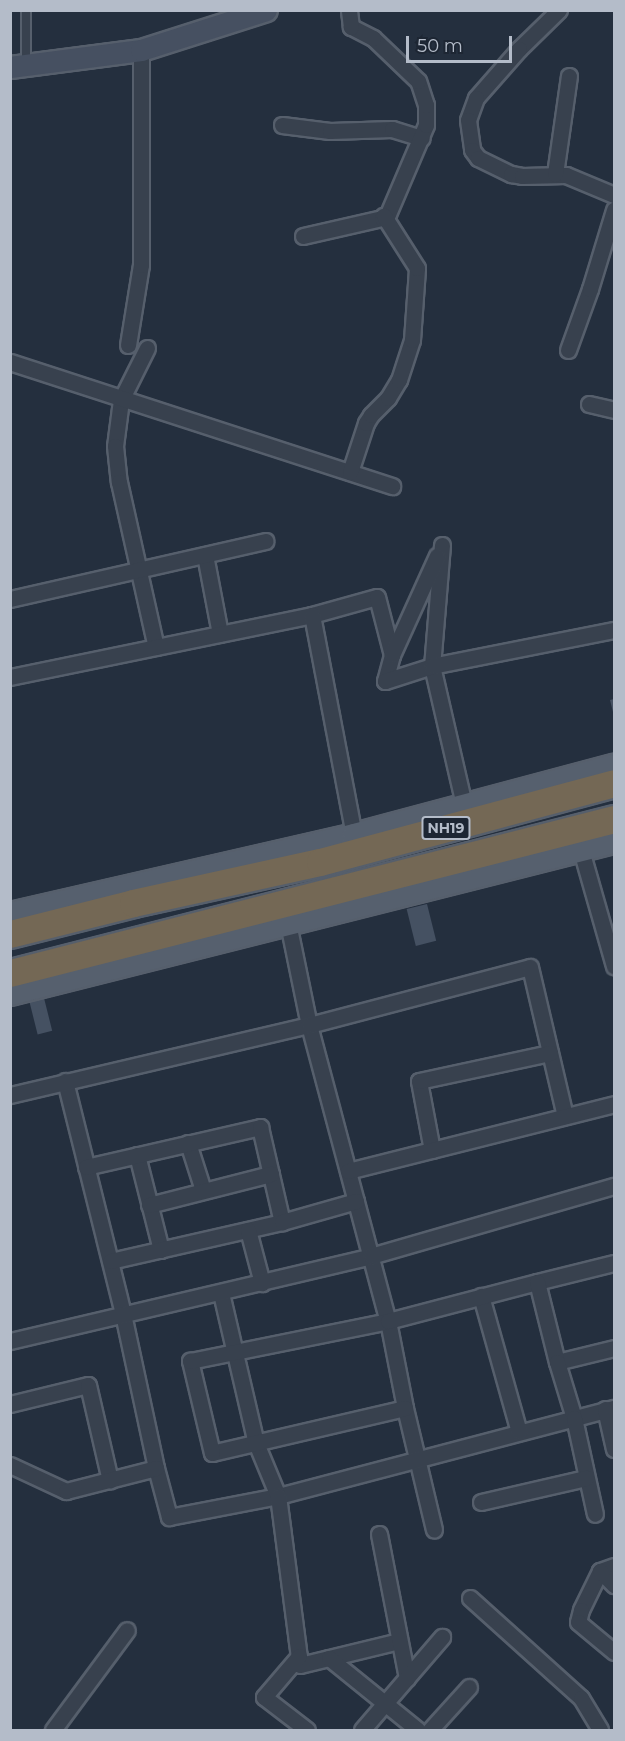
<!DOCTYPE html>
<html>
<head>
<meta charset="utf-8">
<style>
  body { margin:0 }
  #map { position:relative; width:625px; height:1741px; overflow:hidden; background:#242f3e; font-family:Montserrat,sans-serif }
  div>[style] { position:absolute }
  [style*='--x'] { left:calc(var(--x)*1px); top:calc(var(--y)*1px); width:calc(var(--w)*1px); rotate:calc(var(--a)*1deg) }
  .building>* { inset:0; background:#455162; transform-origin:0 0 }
  .roads { filter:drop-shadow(2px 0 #565f6c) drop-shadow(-2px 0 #565f6c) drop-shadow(0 2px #565f6c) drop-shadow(0 -2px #565f6c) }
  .lane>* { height:8px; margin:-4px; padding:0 4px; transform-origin:4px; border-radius:4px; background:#38414e }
  .street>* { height:15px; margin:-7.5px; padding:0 7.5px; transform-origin:7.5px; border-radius:7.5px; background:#38414e }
  .secondary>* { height:21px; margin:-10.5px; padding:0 10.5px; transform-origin:10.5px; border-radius:10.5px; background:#465061 }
  .primary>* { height:22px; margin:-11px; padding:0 11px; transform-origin:11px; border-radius:11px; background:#56606e }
  .highway>* { height:27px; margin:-13.5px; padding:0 13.5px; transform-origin:13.5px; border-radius:13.5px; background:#746855 }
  span { translate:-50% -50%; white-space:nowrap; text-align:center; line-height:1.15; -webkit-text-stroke:6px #1d2633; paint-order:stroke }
  .shield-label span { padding:2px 4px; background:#1d2633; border:2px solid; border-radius:4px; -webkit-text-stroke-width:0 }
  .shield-label { font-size:14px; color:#b4bcc9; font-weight:700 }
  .frame { position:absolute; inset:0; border:12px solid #b4bcc9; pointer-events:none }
  .scale { position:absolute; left:406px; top:36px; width:106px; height:27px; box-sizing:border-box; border:3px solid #b4bcc9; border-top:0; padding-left:8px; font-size:18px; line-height:21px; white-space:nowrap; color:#b4bcc9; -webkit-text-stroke:4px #1d2633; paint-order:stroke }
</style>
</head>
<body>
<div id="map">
  <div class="building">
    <div style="clip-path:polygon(614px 699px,614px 716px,610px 700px)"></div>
    <div style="left:427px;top:904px;width:38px;height:21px;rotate:76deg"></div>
    <div style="left:43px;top:994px;width:38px;height:15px;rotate:76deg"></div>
  </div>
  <div class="roads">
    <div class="lane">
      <div style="--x:26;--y:65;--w:55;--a:-90"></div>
    </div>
    <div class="street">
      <div style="--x:559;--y:10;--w:56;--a:135.7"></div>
      <div style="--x:519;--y:49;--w:65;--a:131.3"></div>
      <div style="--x:476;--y:98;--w:23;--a:110"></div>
      <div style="--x:468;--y:120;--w:30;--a:82"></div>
      <div style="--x:472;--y:150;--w:10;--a:53"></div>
      <div style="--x:478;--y:158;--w:37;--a:26"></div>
      <div style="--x:511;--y:174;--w:11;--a:10"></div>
      <div style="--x:522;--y:176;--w:44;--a:-1.3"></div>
      <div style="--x:566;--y:175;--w:52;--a:22.6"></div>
      <div style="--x:282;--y:125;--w:48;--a:7.1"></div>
      <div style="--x:330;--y:131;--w:62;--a:-1.8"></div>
      <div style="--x:392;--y:129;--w:31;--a:17"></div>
      <div style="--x:555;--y:174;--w:99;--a:-81.9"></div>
      <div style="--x:303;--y:236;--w:81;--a:-12.8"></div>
      <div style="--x:382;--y:218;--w:7;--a:-34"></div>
      <div style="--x:388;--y:214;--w:97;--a:-66.9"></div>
      <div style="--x:426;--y:125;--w:20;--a:-90"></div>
      <div style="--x:426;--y:105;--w:25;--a:-108"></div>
      <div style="--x:418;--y:81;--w:62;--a:-136.3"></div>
      <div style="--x:373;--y:38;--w:25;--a:-153"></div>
      <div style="--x:351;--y:27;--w:17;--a:-97"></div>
      <div style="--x:128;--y:345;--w:81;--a:-80.8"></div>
      <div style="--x:141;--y:265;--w:215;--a:-90"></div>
      <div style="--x:147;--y:348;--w:58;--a:116.6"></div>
      <div style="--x:121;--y:400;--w:46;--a:97.4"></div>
      <div style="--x:115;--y:446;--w:36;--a:84"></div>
      <div style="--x:119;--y:482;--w:169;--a:77.4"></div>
      <div style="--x:568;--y:350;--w:65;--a:-70.2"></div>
      <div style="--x:590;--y:289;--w:83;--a:-73.1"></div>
      <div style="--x:10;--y:362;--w:402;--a:18"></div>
      <div style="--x:589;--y:404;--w:26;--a:13"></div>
      <div style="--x:350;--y:472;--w:52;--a:-71.9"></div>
      <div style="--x:366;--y:423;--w:9;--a:-58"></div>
      <div style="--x:371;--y:415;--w:24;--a:-45"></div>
      <div style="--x:388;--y:398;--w:21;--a:-59"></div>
      <div style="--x:399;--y:380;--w:42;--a:-72"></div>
      <div style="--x:412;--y:340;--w:72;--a:-86"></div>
      <div style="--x:417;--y:268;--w:62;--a:-122.4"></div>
      <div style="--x:442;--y:545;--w:121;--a:94.7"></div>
      <div style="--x:432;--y:666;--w:143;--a:77"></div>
      <div style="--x:205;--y:555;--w:80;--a:79.2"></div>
      <div style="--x:10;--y:599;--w:262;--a:-12.8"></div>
      <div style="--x:312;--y:615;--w:67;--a:-15.5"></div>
      <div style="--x:377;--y:597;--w:60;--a:75.5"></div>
      <div style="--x:392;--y:655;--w:27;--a:105"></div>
      <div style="--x:385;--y:681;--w:49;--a:-17.7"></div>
      <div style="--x:432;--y:666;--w:186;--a:-11.2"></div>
      <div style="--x:392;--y:655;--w:109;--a:-65.6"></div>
      <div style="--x:10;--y:677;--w:308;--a:-11.6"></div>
      <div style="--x:312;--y:615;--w:224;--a:79.2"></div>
      <div style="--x:581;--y:850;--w:121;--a:74.1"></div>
      <div style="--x:288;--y:923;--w:104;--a:78.4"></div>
      <div style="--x:309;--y:1025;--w:306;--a:75.1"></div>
      <div style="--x:388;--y:1321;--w:89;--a:78.9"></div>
      <div style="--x:405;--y:1408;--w:125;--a:76.6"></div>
      <div style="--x:65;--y:1081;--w:240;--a:76"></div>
      <div style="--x:123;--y:1314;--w:157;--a:77.9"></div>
      <div style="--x:156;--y:1468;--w:51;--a:75.1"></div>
      <div style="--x:169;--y:1517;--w:111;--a:-10.9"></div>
      <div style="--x:278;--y:1496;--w:347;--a:-14.7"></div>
      <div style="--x:10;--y:1095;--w:307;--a:-13.2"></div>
      <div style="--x:309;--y:1025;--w:228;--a:-14.7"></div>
      <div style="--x:530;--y:967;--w:153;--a:76.8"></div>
      <div style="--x:188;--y:1143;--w:49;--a:72.3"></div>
      <div style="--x:432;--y:1150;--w:70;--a:-100.7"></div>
      <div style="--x:419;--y:1081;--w:134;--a:-12.1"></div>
      <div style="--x:137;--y:1155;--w:98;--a:75.8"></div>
      <div style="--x:86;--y:1167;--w:179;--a:-12.9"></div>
      <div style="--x:260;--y:1127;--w:98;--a:77"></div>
      <div style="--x:282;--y:1222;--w:176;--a:167.2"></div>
      <div style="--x:348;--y:1171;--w:274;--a:-14.1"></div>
      <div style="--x:149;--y:1205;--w:126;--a:-14.3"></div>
      <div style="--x:282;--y:1222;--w:77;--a:-15.8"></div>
      <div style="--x:248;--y:1230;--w:55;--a:75.2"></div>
      <div style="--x:537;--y:1282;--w:79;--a:-13.9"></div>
      <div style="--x:221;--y:1293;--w:154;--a:76.9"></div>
      <div style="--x:256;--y:1443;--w:57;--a:67.5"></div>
      <div style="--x:278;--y:1496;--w:170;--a:82.6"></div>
      <div style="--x:300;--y:1665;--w:102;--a:-13.6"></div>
      <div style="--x:481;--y:1296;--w:141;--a:74.4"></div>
      <div style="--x:10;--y:1341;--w:371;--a:-13.2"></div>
      <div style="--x:371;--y:1256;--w:253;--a:-16.1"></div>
      <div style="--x:557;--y:1362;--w:59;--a:-13.8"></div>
      <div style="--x:10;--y:1404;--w:80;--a:-13.7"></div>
      <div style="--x:88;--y:1385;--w:98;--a:77"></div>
      <div style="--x:405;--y:1408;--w:198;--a:166.9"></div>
      <div style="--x:212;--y:1453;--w:95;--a:-103.4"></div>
      <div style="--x:190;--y:1361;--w:202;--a:-11.4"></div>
      <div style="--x:388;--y:1321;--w:154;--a:-14.7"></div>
      <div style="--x:537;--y:1282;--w:82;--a:76"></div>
      <div style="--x:557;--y:1362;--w:59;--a:73.1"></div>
      <div style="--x:574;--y:1418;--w:98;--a:77.7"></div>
      <div style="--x:605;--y:1409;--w:41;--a:77.3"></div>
      <div style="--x:10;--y:1465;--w:62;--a:24.9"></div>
      <div style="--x:66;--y:1491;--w:93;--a:-14.3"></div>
      <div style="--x:481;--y:1502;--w:108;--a:-12.9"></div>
      <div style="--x:379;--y:1534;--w:147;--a:79"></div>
      <div style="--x:614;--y:1566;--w:15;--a:160"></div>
      <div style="--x:600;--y:1571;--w:43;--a:116"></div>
      <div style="--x:581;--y:1610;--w:12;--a:104"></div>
      <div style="--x:578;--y:1622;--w:47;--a:39.8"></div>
      <div style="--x:600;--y:1571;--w:20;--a:45"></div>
      <div style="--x:470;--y:1598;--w:149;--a:42"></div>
      <div style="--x:581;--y:1698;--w:37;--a:59"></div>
      <div style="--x:299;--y:1656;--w:54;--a:130.5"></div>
      <div style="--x:264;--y:1697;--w:54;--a:37.5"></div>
      <div style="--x:329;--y:1658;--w:114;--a:39"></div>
      <div style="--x:53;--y:1730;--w:124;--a:-53.5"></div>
      <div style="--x:362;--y:1730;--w:123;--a:-49.3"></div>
      <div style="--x:430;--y:1730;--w:58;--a:-47.8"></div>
    </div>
    <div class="secondary">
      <div style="--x:10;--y:67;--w:132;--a:-7.4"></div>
      <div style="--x:141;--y:50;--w:131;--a:-17.7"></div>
    </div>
    <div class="primary">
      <div style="--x:10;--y:914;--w:353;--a:-12.9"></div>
      <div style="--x:354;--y:835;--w:269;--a:-14.9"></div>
      <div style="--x:10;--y:994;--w:623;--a:-14.13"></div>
    </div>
    <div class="highway">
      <div style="--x:10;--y:934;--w:127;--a:-14.1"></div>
      <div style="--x:133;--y:903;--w:191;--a:-12.4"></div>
      <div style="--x:320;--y:862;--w:304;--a:-15"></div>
      <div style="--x:10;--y:973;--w:623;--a:-14.3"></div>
    </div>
  </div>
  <div class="shield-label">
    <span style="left:446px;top:828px">NH19</span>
  </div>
  <div class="frame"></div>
  <div class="scale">50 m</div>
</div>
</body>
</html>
